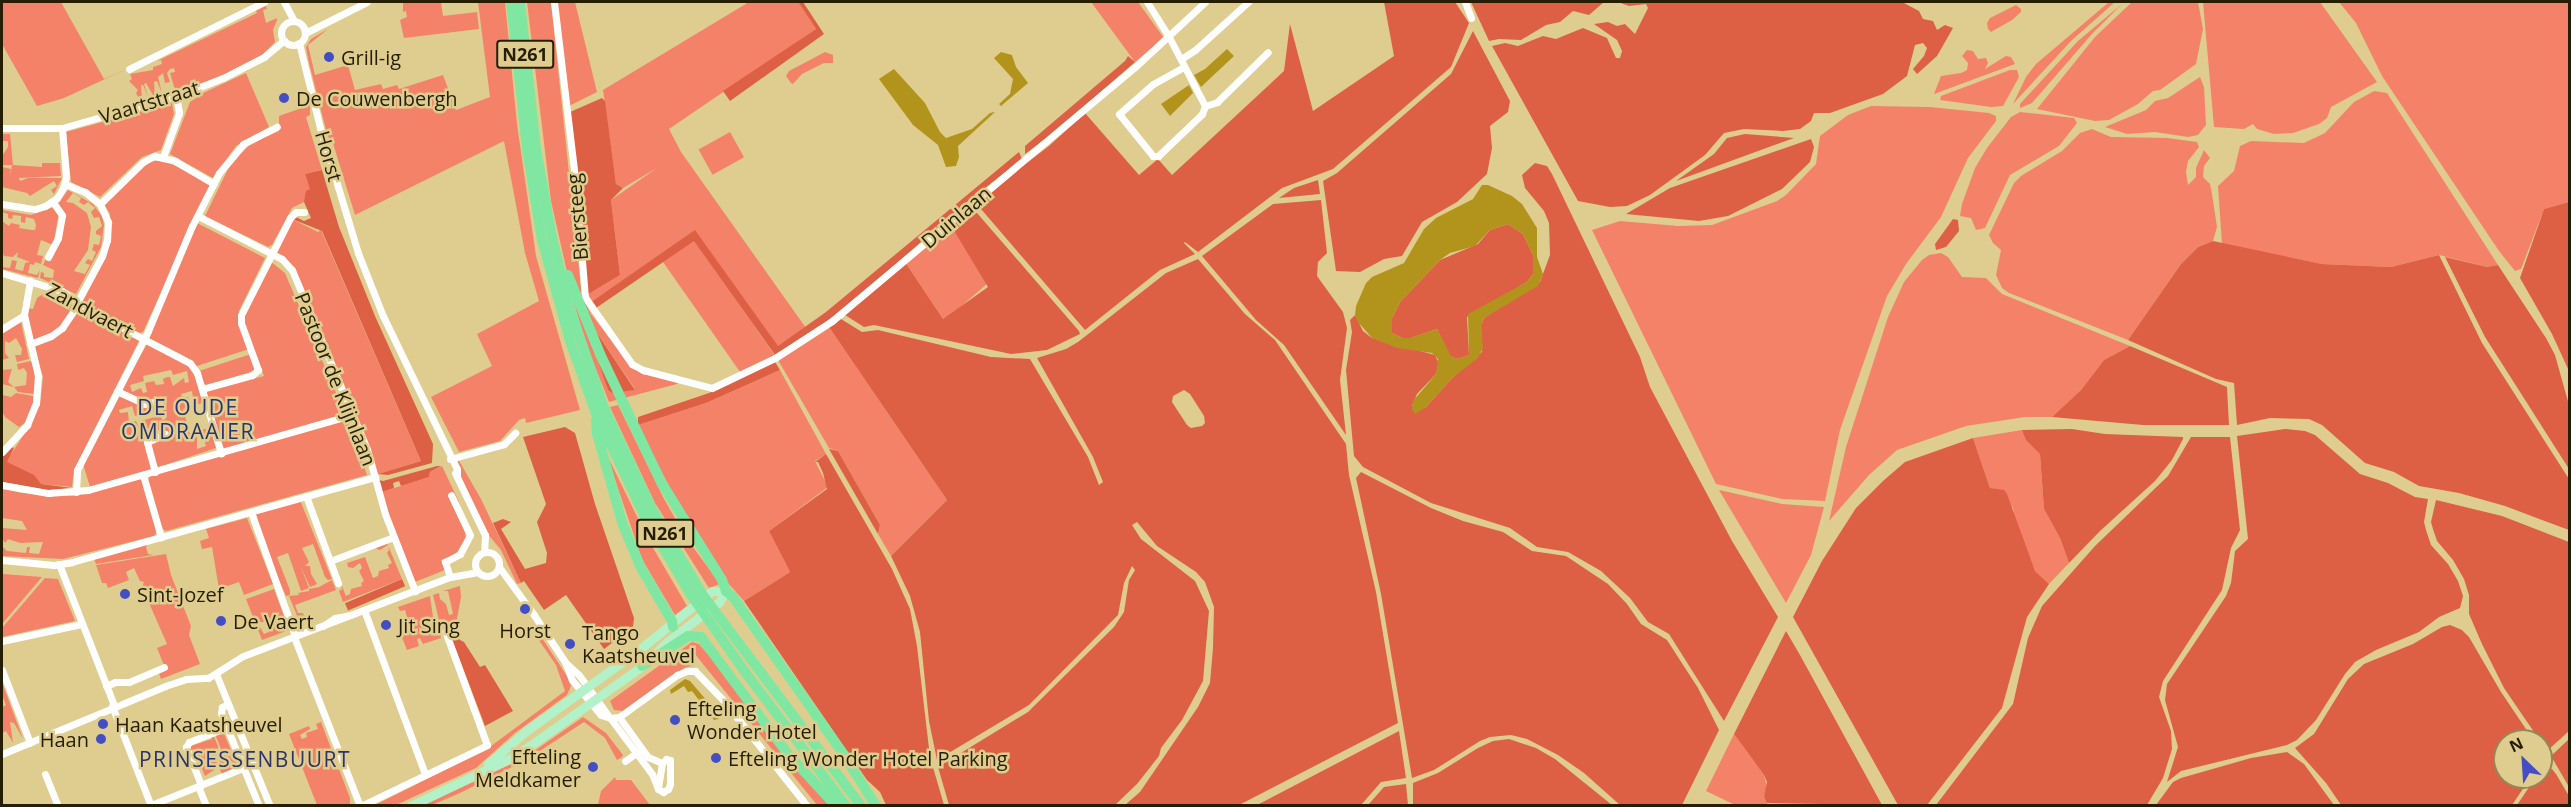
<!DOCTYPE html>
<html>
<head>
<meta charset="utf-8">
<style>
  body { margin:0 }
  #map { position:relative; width:2571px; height:807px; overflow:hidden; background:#dfcd8f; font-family:"Open Sans",sans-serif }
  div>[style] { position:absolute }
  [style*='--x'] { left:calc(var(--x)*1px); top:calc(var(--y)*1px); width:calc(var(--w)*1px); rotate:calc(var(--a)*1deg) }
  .green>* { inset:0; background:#f48268; transform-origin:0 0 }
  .forest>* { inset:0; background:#dd5f44; transform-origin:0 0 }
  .water>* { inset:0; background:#b2941d }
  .minor>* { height:7px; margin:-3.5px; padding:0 3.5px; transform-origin:3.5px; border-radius:3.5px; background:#fff }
  .minor>.ring { margin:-3.5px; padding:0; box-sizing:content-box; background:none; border:7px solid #fff; border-radius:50% }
  .major>* { height:9px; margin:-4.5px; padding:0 4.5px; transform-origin:4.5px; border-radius:4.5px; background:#b3f1c8 }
  .highway>* { height:10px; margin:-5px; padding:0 5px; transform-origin:5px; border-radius:5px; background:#80e7a3 }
  .dots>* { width:16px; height:16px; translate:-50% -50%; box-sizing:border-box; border:3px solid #dfcd8f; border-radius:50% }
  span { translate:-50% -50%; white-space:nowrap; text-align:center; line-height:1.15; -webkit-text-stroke:5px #dfcd8f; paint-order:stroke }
  .shield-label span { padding:2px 4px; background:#dfcd8f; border:2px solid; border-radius:4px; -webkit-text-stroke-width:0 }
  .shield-label { font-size:18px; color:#251e05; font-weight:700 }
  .poi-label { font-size:20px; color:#251e05 }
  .left { translate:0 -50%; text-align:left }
  .right { translate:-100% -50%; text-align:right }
  .street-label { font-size:20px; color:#251e05 }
  .neighbourhood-label { font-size:21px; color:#2a336c; letter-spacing:1.5px }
  .frame { position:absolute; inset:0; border:3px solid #251e05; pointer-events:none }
  .north { position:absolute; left:2493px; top:729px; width:60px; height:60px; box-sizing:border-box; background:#dfcd8f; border:2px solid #958758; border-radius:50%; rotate:335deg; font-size:16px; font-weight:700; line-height:24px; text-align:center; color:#251e05 }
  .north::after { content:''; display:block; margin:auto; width:21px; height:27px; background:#444ec3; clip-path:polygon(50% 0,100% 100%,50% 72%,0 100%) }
</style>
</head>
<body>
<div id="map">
  <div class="green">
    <div style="clip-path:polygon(2px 2px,61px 2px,104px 79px,129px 68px,64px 98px,37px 106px,2px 44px)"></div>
    <div style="clip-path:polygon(403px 2px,441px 2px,443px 16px,477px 12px,479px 29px,404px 38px,400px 20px,407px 17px,406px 11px,403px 12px)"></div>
    <div style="clip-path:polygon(478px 2px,505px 2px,517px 124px,536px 256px,580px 410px,526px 423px,525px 418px,519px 420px,500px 441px,459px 452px,431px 397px,492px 366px,477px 334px,539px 301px,525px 253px,504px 141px,355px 215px,332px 140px,330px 141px,326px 130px,308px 59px,306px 47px,311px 39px,328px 29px,308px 45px,315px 75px,348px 65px,355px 90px,381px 84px,383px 89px,397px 85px,399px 89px,443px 75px,456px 110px,490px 97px)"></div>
    <div style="clip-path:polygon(evenodd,527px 2px,551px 2px,582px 297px,591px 314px,633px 369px,679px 382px,677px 384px,609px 402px,588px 349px,574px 303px,551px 201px,527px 2px,589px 321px,635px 389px,612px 393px,608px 390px,589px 321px)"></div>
    <div style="clip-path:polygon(556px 2px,575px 2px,597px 92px,569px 106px)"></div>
    <div style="clip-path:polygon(749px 2px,798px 2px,816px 29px,669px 129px,681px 152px,806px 328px,778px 347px,695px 231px,591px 302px,587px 295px,620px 275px,611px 200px,657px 168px,623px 188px,616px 184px,603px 90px)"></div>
    <div style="clip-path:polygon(1091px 2px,1138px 2px,1164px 38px,1135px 62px)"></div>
    <div style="clip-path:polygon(2109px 2px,2115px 2px,2071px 41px,2013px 104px,2026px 77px,2036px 64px)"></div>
    <div style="clip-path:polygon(2132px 2px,2198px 2px,2203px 29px,2196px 64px,2160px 90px,2153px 91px,2138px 104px,2109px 120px,2095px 121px,2037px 109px,2095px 37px)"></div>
    <div style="clip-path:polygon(2203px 2px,2320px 2px,2377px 82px,2331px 107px,2327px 118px,2319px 124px,2293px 133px,2274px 134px,2257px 129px,2253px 124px,2244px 129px,2214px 127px)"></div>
    <div style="clip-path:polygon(2339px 2px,2569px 2px,2569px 202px,2544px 209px,2521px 269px,2515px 271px,2499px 251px,2382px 76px,2356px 23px)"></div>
    <div style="clip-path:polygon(265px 3px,267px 9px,263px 10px,266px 23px,277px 18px,277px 20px,273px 30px,275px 42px,262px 55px,217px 78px,186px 88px,175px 90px,170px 73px,175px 72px,174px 68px,170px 69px,167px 73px,170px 82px,165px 83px,163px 73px,158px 77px,162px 93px,157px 81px,154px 82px,155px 95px,153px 95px,146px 83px,144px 84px,148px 97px,143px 85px,141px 85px,142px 99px,139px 99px,136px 93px,138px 90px,129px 81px,132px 79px,130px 74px,153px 70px,153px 67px,162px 64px,161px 60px,157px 61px,257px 13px,255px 8px)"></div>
    <div style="clip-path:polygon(2122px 4px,2092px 34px,2032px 103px,2020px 108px,2020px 104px,2078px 41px)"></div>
    <div style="clip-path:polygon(2016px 5px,2021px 9px,2021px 12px,2012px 20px,1991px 32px,1988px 29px,1987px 23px,1990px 18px)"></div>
    <div style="clip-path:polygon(1967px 50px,1973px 51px,1978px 59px,1986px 58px,1988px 63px,1985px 69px,2006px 56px,2011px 57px,2015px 64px,1934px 94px,1941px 76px,1961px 73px,1967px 70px,1968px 63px,1962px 56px)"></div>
    <div style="clip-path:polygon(825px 52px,833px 55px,833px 63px,824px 63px,802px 74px,793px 84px,791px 83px,786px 76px,789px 71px)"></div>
    <div style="clip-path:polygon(2010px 70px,2017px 70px,2019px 77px,2003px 106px,1991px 107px,1940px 100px,1941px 96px)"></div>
    <div style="clip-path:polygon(246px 73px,269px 127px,236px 146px,213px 178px,170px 154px,190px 102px,205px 92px)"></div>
    <div style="clip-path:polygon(2200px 77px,2204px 87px,2206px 125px,2198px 135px,2188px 137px,2155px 132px,2127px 134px,2105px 127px,2146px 110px,2155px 101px,2168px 98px)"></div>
    <div style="clip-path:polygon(2374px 91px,2387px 93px,2498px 265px,2487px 267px,2439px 255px,2391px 267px,2322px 264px,2222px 244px,2218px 186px,2234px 171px,2240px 146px,2251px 141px,2304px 143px,2325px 133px,2354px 102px)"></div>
    <div style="clip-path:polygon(172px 103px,174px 114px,161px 150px,142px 157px,100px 197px,71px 182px,66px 132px)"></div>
    <div style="clip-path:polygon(310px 105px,310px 115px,306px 117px,322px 170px,305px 174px,311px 190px,304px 202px,292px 208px,272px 245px,268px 247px,205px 216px,228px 169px,240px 154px,252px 143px,279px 131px,279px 116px)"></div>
    <div style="clip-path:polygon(1871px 106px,1930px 107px,1989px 113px,1996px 116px,1996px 121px,1968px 158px,1941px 217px,1906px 264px,1887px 296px,1840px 430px,1825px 501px,1782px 499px,1716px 484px,1592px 230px,1620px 221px,1678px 226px,1712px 225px,1777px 201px,1786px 195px,1816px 164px,1820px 136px,1848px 115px)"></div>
    <div style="clip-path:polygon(2020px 112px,2074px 118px,2077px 123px,2059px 146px,2010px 175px,1985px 228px,1976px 230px,1971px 218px,1960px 216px,1962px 204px,1975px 168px,1987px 148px,2011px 117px)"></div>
    <div style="clip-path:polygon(2092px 129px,2111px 137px,2167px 138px,2197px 142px,2199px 147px,2188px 161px,2186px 172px,2188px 185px,2196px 177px,2196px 168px,2204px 150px,2210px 158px,2204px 166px,2203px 177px,2210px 184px,2212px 194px,2217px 227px,2213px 241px,2198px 247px,2181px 264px,2128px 340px,2009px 293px,2002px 288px,1996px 275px,2001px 250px,1993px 243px,1989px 235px,2014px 183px,2021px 176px,2062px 151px,2080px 133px)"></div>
    <div style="left:730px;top:132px;width:29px;height:36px;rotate:61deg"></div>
    <div style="clip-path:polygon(2px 134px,10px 134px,13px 165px,42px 167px,42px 163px,60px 163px,61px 176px,19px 178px,20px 181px,28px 178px,62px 178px,54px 194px,51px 190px,57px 186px,54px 181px,30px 196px,27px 193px,2px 187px,2px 167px,11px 169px,10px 178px,12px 165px,2px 165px,2px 156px,8px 147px,8px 141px,2px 141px,2px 148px)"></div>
    <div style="clip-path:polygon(163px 159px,210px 185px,143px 332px,139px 333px,97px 312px,82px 300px,111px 236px,110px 214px,104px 204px,146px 163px)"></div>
    <div style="clip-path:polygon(evenodd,68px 190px,93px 204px,102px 216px,104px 225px,101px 247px,76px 294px,40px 278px,41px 272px,44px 273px,44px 277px,53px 278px,54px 270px,43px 265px,64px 221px,58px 204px,68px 190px,73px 193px,81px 198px,79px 202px,84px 205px,88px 202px,95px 208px,91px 212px,94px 218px,99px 217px,102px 226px,96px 231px,96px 234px,101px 236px,99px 245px,94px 244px,92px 250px,96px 252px,92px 261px,88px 259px,85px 263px,90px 265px,85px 274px,74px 271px,88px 250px,91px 227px,87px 213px,73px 203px,66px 202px,73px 193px)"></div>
    <div style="clip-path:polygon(54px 207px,59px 213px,53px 245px,41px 240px,37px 255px,43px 256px,41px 264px,35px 262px,34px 265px,30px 264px,28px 273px,37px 275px,40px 270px,38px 278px,2px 269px,2px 262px,2px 267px,10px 268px,12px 260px,17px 261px,15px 269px,23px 271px,25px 263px,30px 262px,17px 257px,18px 252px,13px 257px,4px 256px,3px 253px,2px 255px,2px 221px,9px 226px,11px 223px,20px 225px,19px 228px,32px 230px,35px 230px,36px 225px,34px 219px,26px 217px,25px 223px,21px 222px,21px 216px,13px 215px,12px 219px,8px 218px,8px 214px,2px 212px,2px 210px,31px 215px)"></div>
    <div style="clip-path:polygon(292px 219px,318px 232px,321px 230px,421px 461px,378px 474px,354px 409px,299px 278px,292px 265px,277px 253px)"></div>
    <div style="clip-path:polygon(197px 223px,265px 258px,239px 311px,249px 349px,197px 366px,184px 356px,148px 338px)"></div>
    <div style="clip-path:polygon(950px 224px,988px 283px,951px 315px,943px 319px,905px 262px)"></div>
    <div style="left:694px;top:240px;width:141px;height:38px;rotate:55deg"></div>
    <div style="clip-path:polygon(1941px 253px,1948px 257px,1962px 277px,1986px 278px,2002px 294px,2130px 346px,2104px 360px,2081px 390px,2052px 417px,2025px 417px,1966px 426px,1897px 450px,1869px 475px,1829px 521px,1846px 447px,1888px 317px,1904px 282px,1922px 260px,1929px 255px)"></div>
    <div style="clip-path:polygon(270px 261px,285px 273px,345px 414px,226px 449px,221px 446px,206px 394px,208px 390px,264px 376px,244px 326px,244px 315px)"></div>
    <div style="clip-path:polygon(43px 294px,75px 306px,59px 329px,32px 342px,27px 308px,33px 309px,37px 298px)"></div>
    <div style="clip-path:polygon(78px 307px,139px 341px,74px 470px,72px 487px,41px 484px,6px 462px,32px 422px,40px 405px,43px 377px,34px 345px,54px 337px)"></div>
    <div style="clip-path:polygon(21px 322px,29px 359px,17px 362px,15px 355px,21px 355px,22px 349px,16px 338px,9px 343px,5px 341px,5px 353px,9px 358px,2px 360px,2px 334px)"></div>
    <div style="clip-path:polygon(829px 327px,947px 500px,891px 556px,878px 534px,880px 525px,838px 451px,829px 448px,778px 360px)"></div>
    <div style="clip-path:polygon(evenodd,147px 344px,186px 363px,193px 370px,203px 403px,194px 405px,192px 391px,181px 394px,183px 398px,188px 397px,189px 400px,189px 407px,183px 409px,191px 438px,197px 437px,197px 449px,206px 446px,201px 430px,210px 428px,216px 448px,156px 468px,149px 445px,164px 431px,163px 429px,147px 433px,145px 447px,152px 470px,90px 487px,83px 464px,118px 396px,141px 405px,149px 397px,135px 398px,121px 390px,147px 344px,171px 370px,173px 375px,187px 371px,189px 382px,185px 383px,184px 378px,173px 386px,170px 377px,167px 377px,163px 379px,164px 384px,156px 385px,154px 381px,145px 383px,147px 392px,143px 393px,141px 388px,132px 392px,130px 385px,144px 381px,143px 376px,171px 370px,147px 344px,132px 406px,135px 416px,163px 409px,166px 419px,162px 420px,161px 415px,141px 421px,143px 426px,139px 427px,136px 421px,129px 423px,128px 412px,120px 413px,119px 410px,132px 406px)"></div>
    <div style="clip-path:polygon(251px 354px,255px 371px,206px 385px,203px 383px,199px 371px)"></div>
    <div style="clip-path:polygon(31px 361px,36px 375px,34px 394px,18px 392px,14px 387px,2px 384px,2px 370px,12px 369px,8px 382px,14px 387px,26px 385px,27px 373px,24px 368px,18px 370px,17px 364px)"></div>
    <div style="clip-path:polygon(780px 370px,826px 454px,815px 461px,828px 487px,769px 531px,790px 572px,744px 601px,728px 583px,681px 510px,638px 425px,706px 403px)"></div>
    <div style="clip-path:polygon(16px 393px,33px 396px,34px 404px,26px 422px,19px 427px,5px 417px,2px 411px,2px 395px,11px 397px)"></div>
    <div style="clip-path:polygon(618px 405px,663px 497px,685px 536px,720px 584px,709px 588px,655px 503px,610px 407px)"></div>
    <div style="clip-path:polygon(347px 420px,367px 475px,166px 531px,162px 529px,148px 480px,150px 476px)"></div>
    <div style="clip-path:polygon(2022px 430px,2040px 454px,2044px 509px,2060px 538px,2069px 563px,2049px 584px,2035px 571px,2016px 524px,2013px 508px,1999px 490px,1990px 488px,1973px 438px)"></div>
    <div style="clip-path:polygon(606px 453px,649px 541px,687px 606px,675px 615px,642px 559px)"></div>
    <div style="clip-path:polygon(458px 459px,481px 499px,521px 583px,517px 584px,501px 550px,487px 533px,456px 466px)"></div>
    <div style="clip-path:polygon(442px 466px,459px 502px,466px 538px,456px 554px,441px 560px,445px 570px,415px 582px,392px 527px,382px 492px,429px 477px,430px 472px)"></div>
    <div style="clip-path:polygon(139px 479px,142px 480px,157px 532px,154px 536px,63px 559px,2px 556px,3px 547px,7px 551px,26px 553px,27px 547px,30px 547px,29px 553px,39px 554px,43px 542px,20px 543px,8px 539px,5px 543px,2px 538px,2px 528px,27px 530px,22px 521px,2px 518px,2px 488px,21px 493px,73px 496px)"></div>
    <div style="clip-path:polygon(1719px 490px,1782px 504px,1824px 507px,1811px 555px,1786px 603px)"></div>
    <div style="clip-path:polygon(300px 500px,332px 579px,328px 580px,325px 577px,313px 544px,302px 548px,309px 562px,305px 566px,310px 566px,311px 574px,317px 584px,310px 587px,300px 565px,309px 588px,301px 591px,288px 553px,277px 557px,290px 590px,290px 595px,286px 596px,269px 558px,256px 514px)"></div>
    <div style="clip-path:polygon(247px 518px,273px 584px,244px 595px,239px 582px,219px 589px,212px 547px,202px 549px,200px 541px,209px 538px,206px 529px)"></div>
    <div style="clip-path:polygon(149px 543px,146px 547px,148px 554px,153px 555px,96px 564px,94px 559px)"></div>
    <div style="clip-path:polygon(387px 543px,402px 579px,343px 602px,339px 591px,342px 589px,341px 584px,346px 596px,350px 594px,351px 589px,362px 586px,361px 583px,364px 581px,359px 571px,362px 568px,360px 563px,353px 568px,348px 567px,347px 563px,365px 557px,373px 578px,378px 576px,379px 571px,389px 568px,388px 565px,392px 563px,387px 553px,389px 550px,388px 545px,380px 550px,375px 548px)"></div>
    <div style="clip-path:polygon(166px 554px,171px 575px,191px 626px,189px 635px,200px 664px,161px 679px,159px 673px,166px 670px,157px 648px,167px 644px,142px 587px,144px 582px,140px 581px,134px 568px,126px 572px,129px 580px,108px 588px,106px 583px,102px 583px,96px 565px)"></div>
    <div style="clip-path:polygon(3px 574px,42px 577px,2px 624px,2px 576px)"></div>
    <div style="clip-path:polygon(45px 578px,58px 579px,75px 621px,2px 637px,2px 628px)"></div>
    <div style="clip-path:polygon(332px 580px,336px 590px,295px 605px,298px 613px,303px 613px,304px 616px,298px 618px,289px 596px,299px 595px,298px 593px,309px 591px,309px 589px,319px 587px)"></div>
    <div style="clip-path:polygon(460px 586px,461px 597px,456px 624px,453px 621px,448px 622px,447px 626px,445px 619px,439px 620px,433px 595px,439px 593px,440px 599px,446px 604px,449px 615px,453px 614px,448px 591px,443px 591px)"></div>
    <div style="clip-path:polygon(274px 589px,289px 630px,262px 640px,256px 625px,258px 624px,264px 634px,269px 632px,265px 622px,259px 622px,257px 616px,253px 617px,246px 599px)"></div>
    <div style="clip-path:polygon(430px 596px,435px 631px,439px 630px,441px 638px,423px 644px,420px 638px,417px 639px,419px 646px,407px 650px,401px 635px,409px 630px,407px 617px,405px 610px,400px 611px,398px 607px)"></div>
    <div style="clip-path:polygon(534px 633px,540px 635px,569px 679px,571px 686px,567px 695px,515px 733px,476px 768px,396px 805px,373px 806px,487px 749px,565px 691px,556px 665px)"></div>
    <div style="clip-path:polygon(692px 642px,699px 644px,711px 658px,831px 805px,817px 805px,690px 648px,684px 651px,694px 665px,684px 668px,623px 711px,614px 710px,610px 701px)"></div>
    <div style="clip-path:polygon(2px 682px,23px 739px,14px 723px,10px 722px,13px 743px,6px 731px,2px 733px,2px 707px,6px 705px,2px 695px)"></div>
    <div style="clip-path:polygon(583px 717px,606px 733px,623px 755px,622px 757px,617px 760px,605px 738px,584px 722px,526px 760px,460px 793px,432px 805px,424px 805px,524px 758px)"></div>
    <div style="clip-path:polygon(321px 722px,350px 798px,350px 805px,317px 805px,289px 734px,309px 726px,310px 729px,300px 735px,302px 739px,307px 737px,306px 733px,318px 729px,316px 724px)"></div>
    <div style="clip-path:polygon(223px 731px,238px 767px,222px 774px,219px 767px,221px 749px,215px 734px)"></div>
    <div style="clip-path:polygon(1734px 734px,1764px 775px,1767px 787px,1764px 797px,1768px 805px,1735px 805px,1706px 791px)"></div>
    <div style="clip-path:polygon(211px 737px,214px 737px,218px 746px,218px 760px,214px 770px,205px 776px,194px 749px,190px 751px,188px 747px,212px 739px)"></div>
    <div style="clip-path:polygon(615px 777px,616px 780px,631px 780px,650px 805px,598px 805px,601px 791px)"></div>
  </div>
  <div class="forest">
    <div style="clip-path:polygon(798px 2px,803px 2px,824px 34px,730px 101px,723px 91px,816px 29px)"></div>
    <div style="clip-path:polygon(1384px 2px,1455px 2px,1469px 23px,1451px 67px,1333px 169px,1282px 188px,1198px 252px,1185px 242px,1184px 243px,1195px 254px,1160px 270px,1085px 330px,975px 202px,1049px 146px,1085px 113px,1139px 175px,1158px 159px,1172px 175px,1284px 71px,1290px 24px,1313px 111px,1394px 56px)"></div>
    <div style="clip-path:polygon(1471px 2px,1604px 2px,1589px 15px,1573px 11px,1560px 22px,1546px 25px,1521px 40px,1499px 39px,1489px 41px)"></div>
    <div style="clip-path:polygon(1618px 2px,1902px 2px,1919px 11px,1923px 19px,1933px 21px,1937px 30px,1945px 25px,1953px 28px,1937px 56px,1917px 74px,1913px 69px,1924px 56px,1927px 48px,1923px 43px,1915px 45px,1907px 76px,1883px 94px,1830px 113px,1814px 113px,1811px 121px,1800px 129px,1783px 131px,1744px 129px,1724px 133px,1705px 155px,1650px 195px,1627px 206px,1610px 207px,1578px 201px,1492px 46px,1505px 43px,1518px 46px,1543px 36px,1556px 39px,1583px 28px,1607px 38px,1616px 58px,1620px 58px,1622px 51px,1617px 40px,1594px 24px,1608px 22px,1617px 26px,1625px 24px,1635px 34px,1648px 8px,1646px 4px,1629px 6px)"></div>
    <div style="clip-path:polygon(1473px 31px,1510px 101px,1508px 112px,1490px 126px,1492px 148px,1487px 174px,1457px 202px,1422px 222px,1402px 256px,1384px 259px,1360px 272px,1336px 271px,1323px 181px,1337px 173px,1451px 74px)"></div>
    <div style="clip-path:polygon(1128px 56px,1135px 62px,1057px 130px,1025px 154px,1025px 146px,1125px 61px)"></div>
    <div style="clip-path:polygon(602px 98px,605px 101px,616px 184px,623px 188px,611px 200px,620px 275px,587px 295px,570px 112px)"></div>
    <div style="clip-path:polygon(1745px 134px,1794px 138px,1676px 181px,1714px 154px,1727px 138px)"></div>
    <div style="clip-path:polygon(1811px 139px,1814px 147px,1810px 162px,1782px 189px,1728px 216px,1699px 221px,1626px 214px,1670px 188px)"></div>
    <div style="clip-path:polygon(1019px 152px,1022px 159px,967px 202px,866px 290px,821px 326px,775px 355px,694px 241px,596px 308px,591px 302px,695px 230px,778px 346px,826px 312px)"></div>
    <div style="clip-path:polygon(1535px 163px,1547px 166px,1552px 174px,1640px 357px,1650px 387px,1732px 541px,1778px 617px,1724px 721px,1669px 634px,1648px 622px,1630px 598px,1601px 571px,1568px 552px,1537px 547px,1510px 528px,1431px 503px,1363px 467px,1354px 456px,1346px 370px,1352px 332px,1350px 320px,1355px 315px,1363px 331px,1372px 338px,1435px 355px,1439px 364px,1436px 374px,1417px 394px,1412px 406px,1425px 408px,1452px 378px,1482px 352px,1481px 325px,1484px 318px,1540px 282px,1550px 255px,1549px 223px,1544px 211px,1525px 188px,1522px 175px)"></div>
    <div style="clip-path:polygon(322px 170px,339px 227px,375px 316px,433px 444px,432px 463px,388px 475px,378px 474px,421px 461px,322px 231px,292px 219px,296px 217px,304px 221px,311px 218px,304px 202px,306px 191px,310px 189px,305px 174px)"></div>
    <div style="clip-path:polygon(1318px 180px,1320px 194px,1279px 198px,1294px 188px)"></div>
    <div style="clip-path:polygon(1321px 200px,1327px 253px,1318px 262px,1317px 276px,1343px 312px,1347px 328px,1340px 380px,1346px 435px,1284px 345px,1256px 320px,1202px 256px,1273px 204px)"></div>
    <div style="clip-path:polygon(2569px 202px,2570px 202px,2569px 371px,2552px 334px,2520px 278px,2544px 209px)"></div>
    <div style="clip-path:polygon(971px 206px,1079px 331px,1080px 334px,1047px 350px,1011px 354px,874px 325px,864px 327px,845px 315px,905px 262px,943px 319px,988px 287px,950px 224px)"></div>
    <div style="clip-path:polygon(1953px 219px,1958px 220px,1959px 231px,1946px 247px,1936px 250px,1935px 244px)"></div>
    <div style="clip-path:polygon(1508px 224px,1523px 234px,1533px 255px,1533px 274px,1527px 282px,1467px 317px,1469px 355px,1458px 359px,1450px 356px,1437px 329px,1411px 338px,1402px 338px,1392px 333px,1392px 318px,1400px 302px,1440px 260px,1478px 244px,1490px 230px)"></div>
    <div style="clip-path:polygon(2213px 241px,2322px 264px,2391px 267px,2439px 255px,2482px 343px,2569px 479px,2569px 530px,2505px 506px,2459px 493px,2419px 486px,2394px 472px,2365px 463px,2322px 425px,2309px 419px,2270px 418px,2237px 425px,2234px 383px,2216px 379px,2128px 340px,2181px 264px,2198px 247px)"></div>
    <div style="clip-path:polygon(2445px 257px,2487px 267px,2498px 265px,2546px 338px,2555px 355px,2569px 405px,2569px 469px,2485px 337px)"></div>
    <div style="clip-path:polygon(evenodd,1198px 259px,1245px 314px,1275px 340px,1346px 444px,1349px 475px,1376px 592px,1398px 723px,1239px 805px,1125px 805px,1140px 792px,1198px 707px,1210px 683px,1213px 648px,1214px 607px,1205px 582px,1196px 572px,1157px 546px,1137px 522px,1132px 525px,1141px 539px,1195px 581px,1209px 611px,1203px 681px,1182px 720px,1161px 748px,1159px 756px,1137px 784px,1115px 805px,949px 805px,938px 767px,1028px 712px,1114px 627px,1124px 612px,1129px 580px,1135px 570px,1132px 566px,1124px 583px,1118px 615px,1029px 705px,937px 760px,929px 721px,920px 632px,910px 596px,891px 556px,947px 500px,829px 327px,841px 319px,862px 332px,878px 330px,991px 357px,1030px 359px,1088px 457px,1099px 485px,1103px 482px,1093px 457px,1037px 358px,1066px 349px,1078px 342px,1166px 273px,1198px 259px,1184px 390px,1190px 394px,1204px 416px,1205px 423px,1202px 426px,1191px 428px,1187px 425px,1172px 402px,1173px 396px,1184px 390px)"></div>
    <div style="clip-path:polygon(583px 317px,589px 321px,635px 390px,612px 393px,608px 390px)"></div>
    <div style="clip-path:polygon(2130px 346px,2227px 387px,2229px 425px,2143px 425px,2052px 417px,2081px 390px,2104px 360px)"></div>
    <div style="clip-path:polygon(775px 362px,780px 370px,706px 403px,638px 425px,638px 417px,709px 393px)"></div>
    <div style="clip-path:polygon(565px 427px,575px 433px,595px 504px,634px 618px,633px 627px,604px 649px,566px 595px,544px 610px,524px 581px,521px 583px,519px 579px,493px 523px,503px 519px,511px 522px,501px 529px,525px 569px,546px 563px,547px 553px,537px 522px,546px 504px,523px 437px)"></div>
    <div style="clip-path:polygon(2072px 429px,2105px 434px,2183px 437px,2183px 439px,2172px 460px,2155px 481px,2100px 531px,2069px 563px,2060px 538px,2044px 509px,2040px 454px,2026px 440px,2022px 430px)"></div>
    <div style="clip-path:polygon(2285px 429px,2305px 431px,2315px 435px,2360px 474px,2388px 483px,2415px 497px,2428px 499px,2424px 522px,2426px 530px,2431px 545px,2448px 564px,2458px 581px,2463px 596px,2460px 608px,2439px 617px,2419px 632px,2376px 650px,2355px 662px,2345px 674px,2316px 720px,2297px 740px,2287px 745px,2181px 771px,2167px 782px,2178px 747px,2165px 700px,2167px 684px,2226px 596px,2231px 583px,2235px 551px,2248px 539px,2237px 436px)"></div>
    <div style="clip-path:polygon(2191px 437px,2230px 437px,2240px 530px,2231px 548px,2222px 590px,2163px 681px,2159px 697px,2171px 731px,2172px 749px,2163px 778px,2147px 805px,1936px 805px,2013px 704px,2028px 638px,2042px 606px,2095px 546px,2168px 476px)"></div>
    <div style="clip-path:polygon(1973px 438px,1990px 488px,2004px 490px,2007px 494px,2035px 571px,2049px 584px,2027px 617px,2002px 708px,1927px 805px,1898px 805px,1793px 617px,1822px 561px,1856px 508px,1883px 481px,1905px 462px)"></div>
    <div style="clip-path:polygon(11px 447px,14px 448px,7px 462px,34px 475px,41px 484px,72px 488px,48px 490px,2px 482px,2px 457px)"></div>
    <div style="clip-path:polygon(829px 449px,838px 451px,880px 525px,878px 534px)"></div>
    <div style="clip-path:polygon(826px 454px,892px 569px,910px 609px,917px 646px,930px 757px,944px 805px,886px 805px,880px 792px,867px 780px,744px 601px,790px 572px,769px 531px,827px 489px,823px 473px,818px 462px,815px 462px)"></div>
    <div style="clip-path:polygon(437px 466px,441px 466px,430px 472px,429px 477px,401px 486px,399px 481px,393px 483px,394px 488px,382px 492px,379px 480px,383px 481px)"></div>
    <div style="clip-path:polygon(1361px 472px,1431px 508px,1463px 521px,1503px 532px,1532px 551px,1566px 556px,1608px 584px,1627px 604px,1641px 624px,1667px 640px,1698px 688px,1719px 730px,1682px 805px,1620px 805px,1584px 773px,1558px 755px,1527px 739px,1511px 735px,1490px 737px,1480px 741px,1434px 770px,1412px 778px,1381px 594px,1356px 478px)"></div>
    <div style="clip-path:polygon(2436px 500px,2502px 516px,2569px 542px,2569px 731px,2547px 751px,2504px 688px,2482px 644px,2469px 614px,2469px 595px,2464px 579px,2453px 560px,2437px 541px,2433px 529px,2431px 522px)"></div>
    <div style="left:402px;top:579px;width:8px;height:62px;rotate:67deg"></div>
    <div style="clip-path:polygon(452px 625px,460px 640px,464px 642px,480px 667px,485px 665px,513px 711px,485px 726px,447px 626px)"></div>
    <div style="clip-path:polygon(2450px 625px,2462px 630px,2469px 637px,2501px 692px,2534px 741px,2505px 741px,2505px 777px,2531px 777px,2512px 805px,2341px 805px,2326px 783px,2295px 748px,2314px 734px,2348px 679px,2364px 664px,2413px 644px,2442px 627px)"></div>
    <div style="clip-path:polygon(1786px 631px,1800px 655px,1882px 805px,1767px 803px,1764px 797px,1767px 782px,1764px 775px,1734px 734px)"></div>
    <div style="clip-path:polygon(1399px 731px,1406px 778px,1381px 782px,1361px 805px,1257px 805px)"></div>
    <div style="clip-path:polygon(1509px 739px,1536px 748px,1555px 759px,1612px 805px,1413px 805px,1413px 783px,1438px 773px,1478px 748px,1493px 741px)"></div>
    <div style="clip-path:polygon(2569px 739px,2569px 787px,2551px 756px)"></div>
    <div style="clip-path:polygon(2287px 752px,2304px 764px,2334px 805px,2156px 805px,2173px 782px,2181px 778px,2251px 758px)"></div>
    <div style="clip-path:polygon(2545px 768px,2552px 769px,2556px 774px,2569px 796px,2569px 805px,2517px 805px,2536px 777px,2541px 777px,2541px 771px)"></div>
    <div style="clip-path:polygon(1406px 784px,1408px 805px,1368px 805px,1384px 787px)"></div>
  </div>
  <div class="water">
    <div style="clip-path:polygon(1227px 49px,1234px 56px,1201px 87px,1194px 75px,1205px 69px)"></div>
    <div style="clip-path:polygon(1001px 52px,1012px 55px,1016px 67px,1028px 83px,1001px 106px,999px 104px,1010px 94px,1013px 79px,994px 58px)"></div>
    <div style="clip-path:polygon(894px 69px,925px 103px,940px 132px,946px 138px,972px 129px,990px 113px,995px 112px,958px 146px,959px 157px,956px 166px,946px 167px,938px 145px,913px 125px,879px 79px)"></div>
    <div style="clip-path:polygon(1189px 85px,1193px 93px,1170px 116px,1161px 104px)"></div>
    <div style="clip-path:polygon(evenodd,1482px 185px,1488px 185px,1512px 196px,1522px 204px,1537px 228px,1537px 257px,1543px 274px,1538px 286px,1484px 318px,1481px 325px,1483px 348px,1478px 358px,1452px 378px,1425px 408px,1415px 414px,1412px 409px,1413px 401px,1436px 374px,1438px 359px,1432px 353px,1397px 348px,1372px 338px,1358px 322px,1355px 315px,1356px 306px,1366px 283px,1372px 277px,1404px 263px,1424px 229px,1436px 218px,1473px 199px,1482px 185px,1508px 224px,1523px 234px,1533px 255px,1533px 274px,1527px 282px,1468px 314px,1469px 355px,1458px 359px,1451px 356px,1437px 329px,1411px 338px,1402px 338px,1392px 333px,1392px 318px,1400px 302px,1440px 260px,1450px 253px,1475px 246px,1490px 230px,1508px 224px)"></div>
    <div style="clip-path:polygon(685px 679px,690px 681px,719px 715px,719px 719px,714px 720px,692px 691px,688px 692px,684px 686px,671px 694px,670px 690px)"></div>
  </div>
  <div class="minor">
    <div style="--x:284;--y:2;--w:21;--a:62"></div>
    <div style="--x:554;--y:2;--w:185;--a:83.2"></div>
    <div style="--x:576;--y:186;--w:111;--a:85.4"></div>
    <div style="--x:585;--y:297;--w:82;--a:55"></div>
    <div style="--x:632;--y:364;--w:13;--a:29"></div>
    <div style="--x:643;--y:370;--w:71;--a:14.6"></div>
    <div style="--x:712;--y:388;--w:70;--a:-25.5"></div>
    <div style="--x:775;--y:358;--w:68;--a:-33"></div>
    <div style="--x:832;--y:321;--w:394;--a:-40"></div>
    <div style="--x:1134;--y:68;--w:97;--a:-42.9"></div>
    <div style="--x:1147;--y:2;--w:41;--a:57.8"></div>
    <div style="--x:1169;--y:37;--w:78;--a:62.4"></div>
    <div style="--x:1205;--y:106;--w:9;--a:111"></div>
    <div style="--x:1202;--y:114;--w:61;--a:136.3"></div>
    <div style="--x:1158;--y:156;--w:5;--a:180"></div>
    <div style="--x:1153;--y:156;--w:54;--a:-129"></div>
    <div style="--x:1119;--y:114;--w:45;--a:-41.4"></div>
    <div style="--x:1153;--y:84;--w:35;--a:-29"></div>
    <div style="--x:1465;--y:2;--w:17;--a:69"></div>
    <div class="ring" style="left:281px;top:21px;width:17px;height:17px"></div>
    <div style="--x:305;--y:33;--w:69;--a:-26.6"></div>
    <div style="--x:299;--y:43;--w:88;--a:76.1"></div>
    <div style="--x:320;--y:128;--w:131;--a:73.1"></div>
    <div style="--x:358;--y:253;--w:68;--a:68.4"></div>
    <div style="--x:383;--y:316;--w:170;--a:64.2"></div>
    <div style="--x:457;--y:469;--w:7;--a:90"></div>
    <div style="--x:1181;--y:59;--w:17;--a:-33"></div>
    <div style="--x:1195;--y:50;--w:72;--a:-42.2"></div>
    <div style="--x:129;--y:69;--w:151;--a:-26.4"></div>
    <div style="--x:1205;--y:106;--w:13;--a:-18"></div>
    <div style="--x:1217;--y:102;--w:71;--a:-44.4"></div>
    <div style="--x:2;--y:128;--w:60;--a:0"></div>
    <div style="--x:62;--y:128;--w:131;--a:-15.9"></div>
    <div style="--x:188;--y:92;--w:38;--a:-22"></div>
    <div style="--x:223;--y:78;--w:46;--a:-27.1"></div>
    <div style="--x:264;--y:57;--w:26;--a:-40"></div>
    <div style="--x:163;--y:157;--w:47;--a:-70"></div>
    <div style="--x:179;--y:113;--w:18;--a:-99"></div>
    <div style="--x:65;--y:184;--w:22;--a:22"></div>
    <div style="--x:85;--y:192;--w:19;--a:39"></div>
    <div style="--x:100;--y:204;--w:20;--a:66"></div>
    <div style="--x:108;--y:222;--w:18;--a:93"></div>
    <div style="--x:107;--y:240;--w:17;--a:107"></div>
    <div style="--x:102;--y:256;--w:51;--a:118.1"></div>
    <div style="--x:2;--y:204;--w:33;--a:9"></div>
    <div style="--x:35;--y:209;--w:10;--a:-17"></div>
    <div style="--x:45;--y:206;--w:14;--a:-34"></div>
    <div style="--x:57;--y:198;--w:12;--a:-59"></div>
    <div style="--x:63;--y:188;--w:11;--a:-75"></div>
    <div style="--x:66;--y:177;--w:49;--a:-94.7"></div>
    <div style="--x:100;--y:204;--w:60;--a:-44.3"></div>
    <div style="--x:143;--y:162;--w:13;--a:-29"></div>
    <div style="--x:154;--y:156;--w:22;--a:13"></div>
    <div style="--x:175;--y:161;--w:45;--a:30.5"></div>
    <div style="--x:198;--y:216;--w:94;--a:27.1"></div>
    <div style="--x:282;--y:259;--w:15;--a:48"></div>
    <div style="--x:292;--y:270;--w:194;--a:67.3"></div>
    <div style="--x:367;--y:449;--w:67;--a:74.5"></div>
    <div style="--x:385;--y:514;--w:83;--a:68.7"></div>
    <div style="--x:48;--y:257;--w:21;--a:-62"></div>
    <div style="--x:58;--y:238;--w:23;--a:-80"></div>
    <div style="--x:62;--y:215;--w:16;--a:-125"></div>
    <div style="--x:2;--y:273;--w:63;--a:16.7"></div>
    <div style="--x:62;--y:291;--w:37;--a:35"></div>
    <div style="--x:92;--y:312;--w:110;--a:27.5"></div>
    <div style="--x:190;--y:363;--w:12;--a:55"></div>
    <div style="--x:197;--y:373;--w:84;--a:73.3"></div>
    <div style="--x:2;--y:329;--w:26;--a:-32"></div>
    <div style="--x:30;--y:344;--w:22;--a:-21"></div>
    <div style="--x:51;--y:336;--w:14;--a:-36"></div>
    <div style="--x:62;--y:328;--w:29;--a:-56"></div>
    <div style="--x:202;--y:389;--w:52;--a:-15.6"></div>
    <div style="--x:252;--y:375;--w:8;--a:-40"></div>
    <div style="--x:258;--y:370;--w:50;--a:-109.9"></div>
    <div style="--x:241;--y:323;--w:8;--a:-90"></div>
    <div style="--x:241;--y:315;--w:109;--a:-63.2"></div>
    <div style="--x:290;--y:218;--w:8;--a:-45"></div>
    <div style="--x:296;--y:212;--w:8;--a:0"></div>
    <div style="--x:117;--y:391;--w:31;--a:25"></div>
    <div style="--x:145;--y:404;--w:16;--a:-15"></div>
    <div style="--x:2;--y:452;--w:37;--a:-47"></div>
    <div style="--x:27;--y:425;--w:24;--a:-68"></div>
    <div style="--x:36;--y:403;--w:27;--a:-86"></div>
    <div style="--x:38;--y:376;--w:63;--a:-102.9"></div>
    <div style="--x:24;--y:315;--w:35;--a:-80"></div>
    <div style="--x:450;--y:459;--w:56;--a:-15.5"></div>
    <div style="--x:504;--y:444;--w:16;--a:-45"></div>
    <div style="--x:155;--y:472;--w:31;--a:-105"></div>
    <div style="--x:147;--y:442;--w:20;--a:-24"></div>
    <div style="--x:455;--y:473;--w:69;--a:64.2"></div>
    <div style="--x:485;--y:535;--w:17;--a:93"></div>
    <div style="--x:143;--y:475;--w:65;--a:73.8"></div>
    <div style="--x:2;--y:485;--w:47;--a:9.9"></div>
    <div style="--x:48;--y:493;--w:40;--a:-4.3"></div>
    <div style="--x:88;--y:490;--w:274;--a:-15.9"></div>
    <div style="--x:76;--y:492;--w:22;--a:-87"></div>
    <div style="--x:77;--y:470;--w:156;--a:-62.9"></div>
    <div style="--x:148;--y:331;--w:114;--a:-67.3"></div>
    <div style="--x:192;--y:226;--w:59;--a:-63"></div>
    <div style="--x:219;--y:173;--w:38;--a:-50"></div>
    <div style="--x:243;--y:144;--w:38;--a:-27"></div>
    <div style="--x:306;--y:496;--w:93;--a:69.8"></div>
    <div style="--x:251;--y:512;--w:132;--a:70.5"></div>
    <div class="ring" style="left:475px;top:552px;width:17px;height:17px"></div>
    <div style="--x:2;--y:560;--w:52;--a:5.5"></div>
    <div style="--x:54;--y:565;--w:18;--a:-9"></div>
    <div style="--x:72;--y:562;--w:315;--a:-15.7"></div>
    <div style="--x:330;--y:561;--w:68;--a:-20.6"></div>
    <div style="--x:59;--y:564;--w:151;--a:68.7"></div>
    <div style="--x:499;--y:567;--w:59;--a:53.9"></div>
    <div style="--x:534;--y:615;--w:56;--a:56.6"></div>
    <div style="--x:565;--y:662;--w:19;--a:69"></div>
    <div style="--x:572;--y:680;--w:45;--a:50.4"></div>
    <div style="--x:601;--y:715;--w:9;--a:18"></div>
    <div style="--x:610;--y:718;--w:9;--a:-6"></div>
    <div style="--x:619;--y:717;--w:72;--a:-35.9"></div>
    <div style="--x:677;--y:675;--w:11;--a:-22"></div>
    <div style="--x:687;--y:671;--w:8;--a:0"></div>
    <div style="--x:695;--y:671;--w:40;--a:46"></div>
    <div style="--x:723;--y:700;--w:135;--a:51.6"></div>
    <div style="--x:450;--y:577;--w:16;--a:-108"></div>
    <div style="--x:445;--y:562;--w:17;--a:-28"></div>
    <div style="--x:460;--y:554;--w:21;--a:-62"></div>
    <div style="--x:470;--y:535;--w:44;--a:-115.4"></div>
    <div style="--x:364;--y:610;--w:175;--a:69.6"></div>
    <div style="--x:323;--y:626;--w:14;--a:-34"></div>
    <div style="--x:335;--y:618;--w:15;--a:-11"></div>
    <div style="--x:294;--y:637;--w:181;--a:68.7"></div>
    <div style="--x:2;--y:641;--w:81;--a:-12.1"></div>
    <div style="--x:567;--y:664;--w:16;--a:43"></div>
    <div style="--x:579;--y:675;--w:53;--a:54.2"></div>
    <div style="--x:2;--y:670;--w:78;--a:69"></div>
    <div style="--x:216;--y:674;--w:143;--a:67.8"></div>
    <div style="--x:106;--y:686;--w:10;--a:-24"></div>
    <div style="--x:115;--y:682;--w:14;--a:0"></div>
    <div style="--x:129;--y:682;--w:38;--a:-23"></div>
    <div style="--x:228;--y:704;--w:7;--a:153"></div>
    <div style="--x:222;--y:707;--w:6;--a:99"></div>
    <div style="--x:221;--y:713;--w:100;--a:67.8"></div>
    <div style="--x:112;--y:706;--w:107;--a:68.7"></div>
    <div style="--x:619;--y:717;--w:49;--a:54.1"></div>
    <div style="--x:648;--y:757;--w:15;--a:23"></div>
    <div style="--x:611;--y:719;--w:69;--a:53.3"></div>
    <div style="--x:652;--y:774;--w:16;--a:68"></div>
    <div style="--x:658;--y:789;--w:6;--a:31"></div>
    <div style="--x:663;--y:792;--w:6;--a:-31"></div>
    <div style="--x:668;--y:789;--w:5;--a:-68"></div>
    <div style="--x:670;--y:784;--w:24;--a:-90"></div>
    <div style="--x:670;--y:760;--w:4;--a:-166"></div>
    <div style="--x:666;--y:759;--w:6;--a:135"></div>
    <div style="--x:662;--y:763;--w:24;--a:99"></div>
    <div style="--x:2;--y:754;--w:177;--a:-22.6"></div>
    <div style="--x:165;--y:686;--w:22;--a:-18"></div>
    <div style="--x:186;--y:679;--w:22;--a:-3"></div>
    <div style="--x:208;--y:678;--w:41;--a:-32.2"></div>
    <div style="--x:243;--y:656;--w:222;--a:-20.9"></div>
    <div style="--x:450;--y:577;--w:27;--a:-10"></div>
    <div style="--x:625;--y:761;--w:17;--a:-36"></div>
    <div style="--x:45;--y:774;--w:35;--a:68"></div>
    <div style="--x:201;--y:785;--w:41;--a:-111.5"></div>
    <div style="--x:186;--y:747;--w:6;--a:-59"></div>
    <div style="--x:189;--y:742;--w:41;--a:-21.5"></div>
    <div style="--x:198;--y:786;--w:22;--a:68"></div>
    <div style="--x:151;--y:805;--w:99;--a:-21.9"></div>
    <div style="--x:361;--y:806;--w:140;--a:-25.8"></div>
    <div style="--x:487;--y:745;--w:121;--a:-110.2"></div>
  </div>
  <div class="major">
    <div style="--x:488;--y:764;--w:50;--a:-41"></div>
    <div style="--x:526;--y:731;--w:140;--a:-35.7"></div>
    <div style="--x:640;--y:649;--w:92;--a:-38.9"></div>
    <div style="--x:712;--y:591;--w:14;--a:0"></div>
    <div style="--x:410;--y:806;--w:114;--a:-25.4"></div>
    <div style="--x:513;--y:757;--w:30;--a:-34"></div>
    <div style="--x:538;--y:740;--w:128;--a:-35.4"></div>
    <div style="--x:642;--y:666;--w:36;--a:-44"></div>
    <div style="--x:668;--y:641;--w:64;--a:-37.4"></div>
    <div style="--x:719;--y:602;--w:13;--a:-58"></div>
  </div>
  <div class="highway">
    <div style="--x:511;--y:2;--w:149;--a:83.8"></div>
    <div style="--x:527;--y:150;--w:91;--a:80.5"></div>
    <div style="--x:542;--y:240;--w:105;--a:74.5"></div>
    <div style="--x:570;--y:341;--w:74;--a:70.3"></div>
    <div style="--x:595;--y:411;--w:115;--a:64.8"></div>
    <div style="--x:644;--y:515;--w:93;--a:59.6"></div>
    <div style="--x:691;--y:595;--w:94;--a:55"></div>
    <div style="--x:745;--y:672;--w:168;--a:53"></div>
    <div style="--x:520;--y:2;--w:148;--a:83.8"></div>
    <div style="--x:536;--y:149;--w:89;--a:79.7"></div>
    <div style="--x:552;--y:237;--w:71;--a:76.2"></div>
    <div style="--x:569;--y:306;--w:108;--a:71.1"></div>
    <div style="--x:604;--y:408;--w:114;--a:64.6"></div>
    <div style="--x:653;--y:511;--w:96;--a:59.4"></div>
    <div style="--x:702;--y:594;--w:265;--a:53.1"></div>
    <div style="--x:568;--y:275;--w:85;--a:67.9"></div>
    <div style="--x:600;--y:354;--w:142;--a:64.5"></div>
    <div style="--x:661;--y:482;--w:115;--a:58.1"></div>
    <div style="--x:722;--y:580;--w:12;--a:70"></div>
    <div style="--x:726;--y:591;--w:9;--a:41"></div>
    <div style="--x:733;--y:597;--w:193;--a:54.9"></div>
    <div style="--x:844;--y:755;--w:60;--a:57.9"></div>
    <div style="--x:596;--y:420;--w:14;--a:86"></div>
    <div style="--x:597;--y:434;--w:95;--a:74.1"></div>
    <div style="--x:623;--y:525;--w:47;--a:67.3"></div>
    <div style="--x:641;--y:568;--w:61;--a:59.7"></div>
    <div style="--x:672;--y:621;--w:6;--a:81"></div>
    <div style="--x:642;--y:666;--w:55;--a:-33.1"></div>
    <div style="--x:688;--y:636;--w:13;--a:4"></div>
    <div style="--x:701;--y:637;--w:146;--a:53.4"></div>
    <div style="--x:788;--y:754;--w:71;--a:47.3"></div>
  </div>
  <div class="dots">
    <div style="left:329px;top:57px;background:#444ec3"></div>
    <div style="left:284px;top:98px;background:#444ec3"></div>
    <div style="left:125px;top:594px;background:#444ec3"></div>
    <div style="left:525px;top:609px;background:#444ec3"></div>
    <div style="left:221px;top:621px;background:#444ec3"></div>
    <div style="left:386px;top:625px;background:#444ec3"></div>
    <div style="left:570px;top:644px;background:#444ec3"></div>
    <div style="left:675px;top:720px;background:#444ec3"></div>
    <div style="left:103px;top:724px;background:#444ec3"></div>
    <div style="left:101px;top:739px;background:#444ec3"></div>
    <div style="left:716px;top:758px;background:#444ec3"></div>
    <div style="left:593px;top:767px;background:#444ec3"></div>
  </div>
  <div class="shield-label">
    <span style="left:525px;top:54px">N261</span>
    <span style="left:665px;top:533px">N261</span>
  </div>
  <div class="poi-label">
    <span class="left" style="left:341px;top:57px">Grill-ig</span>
    <span class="left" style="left:296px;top:98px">De Couwenbergh</span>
    <span class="left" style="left:137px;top:594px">Sint-Jozef</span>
    <span class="left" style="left:233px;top:621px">De Vaert</span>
    <span class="left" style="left:398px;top:625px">Jit Sing</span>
    <span style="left:525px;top:630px">Horst</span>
    <span class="left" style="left:582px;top:644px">Tango<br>Kaatsheuvel</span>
    <span class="left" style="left:687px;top:720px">Efteling<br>Wonder Hotel</span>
    <span class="left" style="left:115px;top:724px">Haan Kaatsheuvel</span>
    <span class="right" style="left:89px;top:739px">Haan</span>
    <span class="right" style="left:581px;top:768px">Efteling<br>Meldkamer</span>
    <span class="left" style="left:728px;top:758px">Efteling Wonder Hotel Parking</span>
  </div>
  <div class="street-label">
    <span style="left:149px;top:102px;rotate:-17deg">Vaartstraat</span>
    <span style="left:329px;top:156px;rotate:74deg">Horst</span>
    <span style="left:577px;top:217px;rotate:-95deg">Biersteeg</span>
    <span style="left:956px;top:217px;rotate:-40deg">Duinlaan</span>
    <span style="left:90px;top:310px;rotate:28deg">Zandvaert</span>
    <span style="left:336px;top:379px;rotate:68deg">Pastoor de Klijnlaan</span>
  </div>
  <div class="neighbourhood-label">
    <span style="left:188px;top:419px">DE OUDE<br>OMDRAAIER</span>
    <span style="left:245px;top:759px">PRINSESSENBUURT</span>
  </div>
  <div class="frame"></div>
  <div class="north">N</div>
</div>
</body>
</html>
